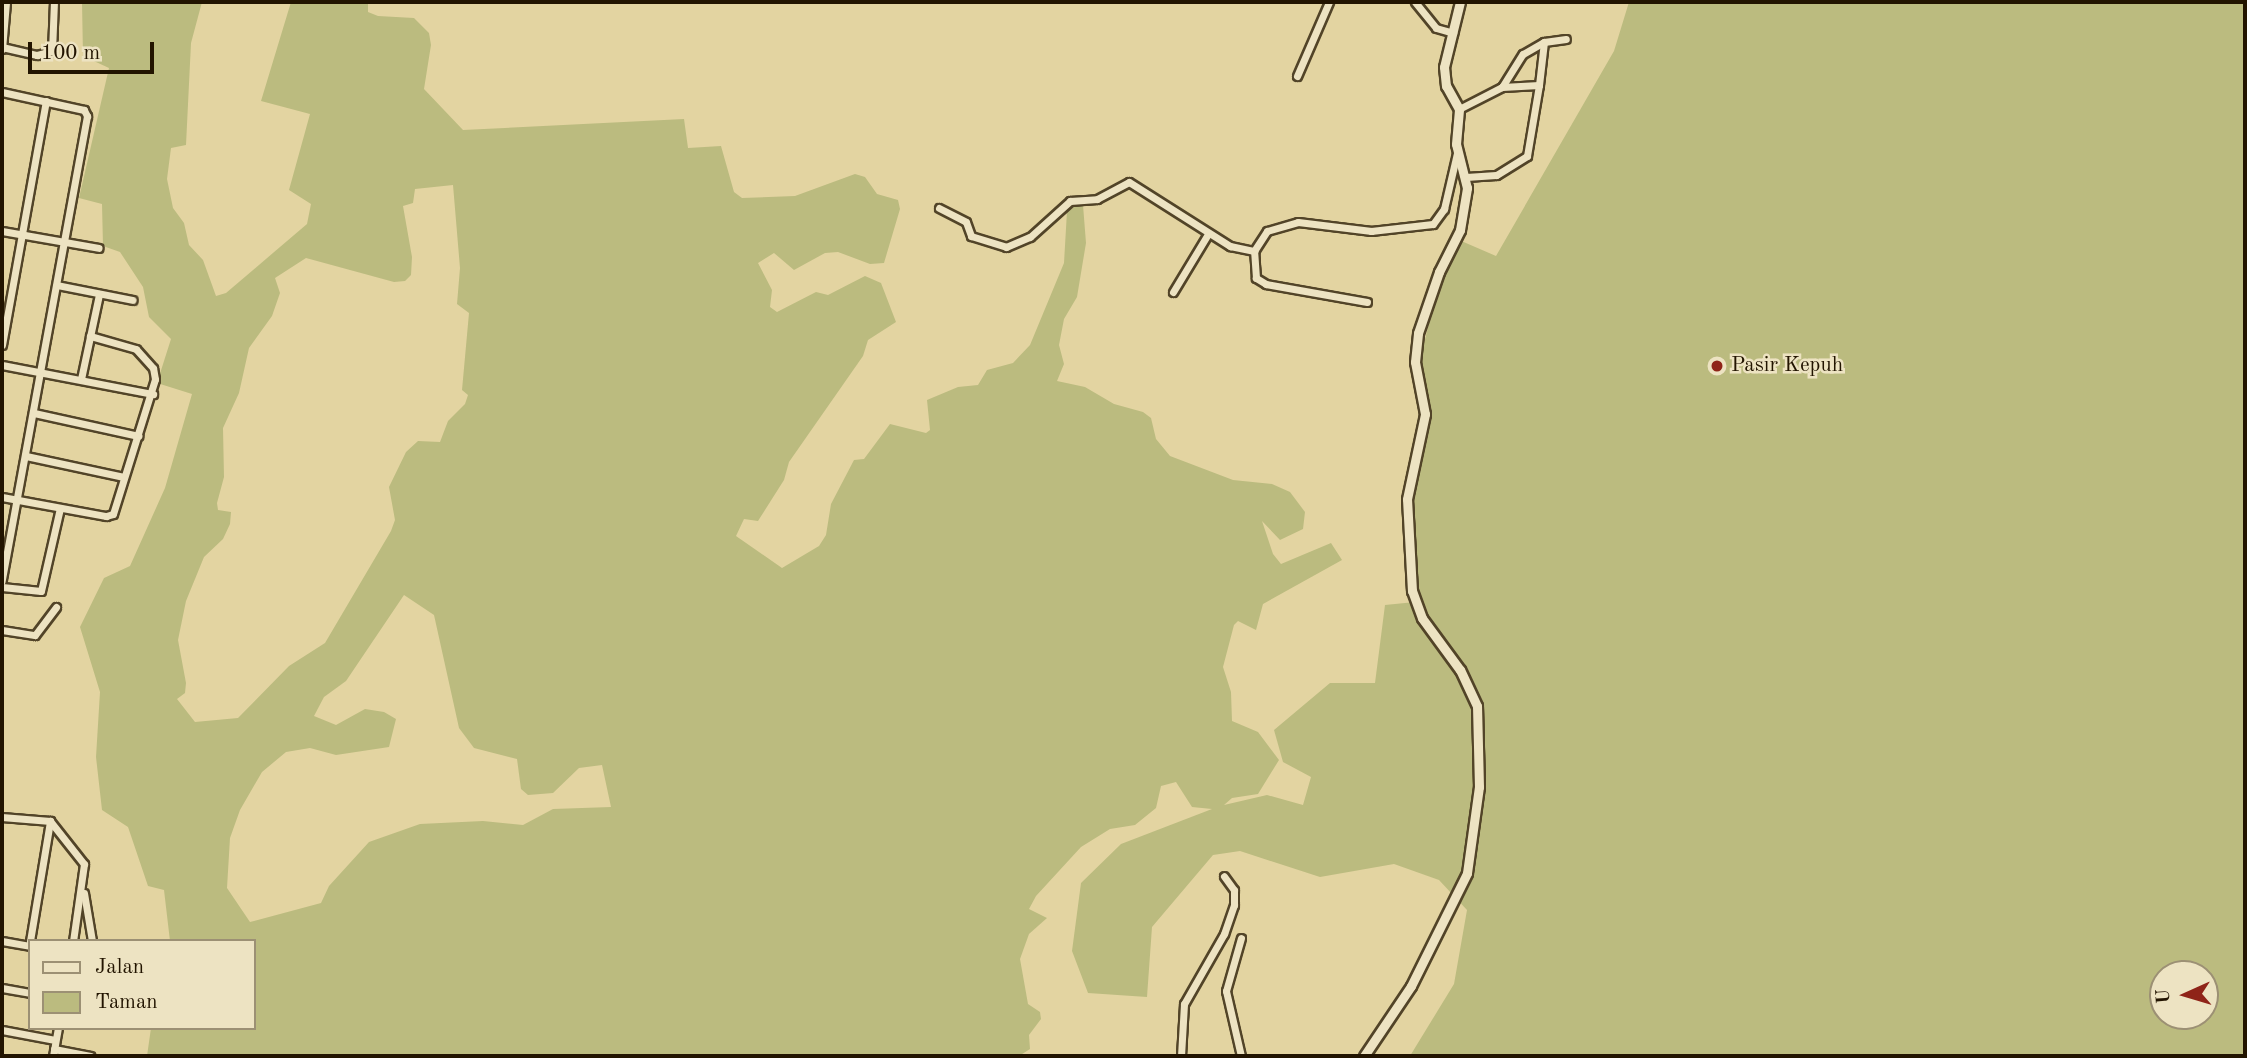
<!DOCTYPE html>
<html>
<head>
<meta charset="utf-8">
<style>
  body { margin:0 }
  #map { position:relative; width:2247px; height:1058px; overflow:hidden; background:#e3d4a1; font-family:"Old Standard TT",serif }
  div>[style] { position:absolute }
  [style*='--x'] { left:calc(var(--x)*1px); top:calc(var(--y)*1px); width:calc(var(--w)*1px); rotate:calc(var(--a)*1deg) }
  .green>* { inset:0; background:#bbbb7f }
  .roads { filter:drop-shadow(2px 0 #524428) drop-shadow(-2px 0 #524428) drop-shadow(0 2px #524428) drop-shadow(0 -2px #524428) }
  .minor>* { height:7px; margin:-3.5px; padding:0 3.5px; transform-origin:3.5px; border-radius:3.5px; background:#ede3c2 }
  .tertiary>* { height:9px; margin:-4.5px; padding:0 4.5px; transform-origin:4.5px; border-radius:4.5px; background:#ede3c2 }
  .dots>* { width:19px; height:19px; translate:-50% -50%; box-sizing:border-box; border:4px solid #ede3c2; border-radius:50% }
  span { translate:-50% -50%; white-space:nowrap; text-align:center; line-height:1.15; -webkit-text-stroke:5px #ede3c2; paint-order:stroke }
  .poi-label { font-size:21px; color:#221400 }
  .left { translate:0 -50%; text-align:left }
  .frame { position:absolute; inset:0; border:4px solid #221400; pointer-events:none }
  .legend { position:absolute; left:28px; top:939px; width:228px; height:91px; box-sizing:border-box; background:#ede3c2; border:2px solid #9c9074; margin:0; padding:9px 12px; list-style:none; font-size:21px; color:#221400 }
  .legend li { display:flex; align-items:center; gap:14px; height:35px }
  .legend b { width:35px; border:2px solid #9c9074 }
  .north { position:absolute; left:2149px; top:960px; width:70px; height:70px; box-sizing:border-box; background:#ede3c2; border:2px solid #9c9074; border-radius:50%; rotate:266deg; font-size:19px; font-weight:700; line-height:28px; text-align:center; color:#221400 }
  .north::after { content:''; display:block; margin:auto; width:24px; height:32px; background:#8f2418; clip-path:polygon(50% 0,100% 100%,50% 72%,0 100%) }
  .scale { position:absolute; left:28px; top:42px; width:126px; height:32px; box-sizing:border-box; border:4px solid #221400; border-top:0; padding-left:9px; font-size:21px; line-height:24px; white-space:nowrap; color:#221400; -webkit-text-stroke:5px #ede3c2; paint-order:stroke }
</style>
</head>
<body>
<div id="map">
  <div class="green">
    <div style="clip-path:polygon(evenodd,82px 2px,202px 2px,191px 43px,186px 145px,171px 148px,167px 179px,173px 208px,184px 223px,189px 245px,203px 260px,216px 296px,226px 293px,307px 224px,311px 204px,289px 190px,310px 114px,261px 101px,291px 2px,368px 2px,368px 12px,378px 16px,414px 18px,429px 33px,431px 45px,424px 89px,463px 130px,684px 119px,688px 148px,721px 146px,734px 192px,742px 198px,795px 196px,855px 174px,865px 177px,877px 194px,898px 200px,900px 209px,884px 263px,870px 264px,838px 252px,825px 253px,794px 270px,774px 253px,758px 263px,772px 290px,770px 307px,777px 312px,816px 292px,828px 295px,865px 276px,881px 283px,896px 322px,868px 340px,863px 356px,789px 462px,784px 480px,758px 521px,744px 519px,736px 536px,782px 568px,819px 546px,826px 535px,831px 504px,854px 460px,864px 459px,890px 424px,926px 433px,930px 430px,927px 400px,958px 387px,978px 385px,987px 370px,1013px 363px,1030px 345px,1064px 263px,1067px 211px,1071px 204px,1083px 205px,1086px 243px,1077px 297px,1064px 319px,1059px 345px,1064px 364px,1057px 381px,1085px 387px,1114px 404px,1143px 412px,1151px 418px,1156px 439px,1170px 456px,1233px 480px,1272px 484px,1290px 492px,1305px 512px,1303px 529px,1280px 540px,1262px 521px,1273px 554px,1281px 564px,1331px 543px,1342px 560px,1263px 604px,1256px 630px,1238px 621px,1234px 625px,1223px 667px,1231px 692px,1232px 721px,1258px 732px,1279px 760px,1258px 794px,1232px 798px,1224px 805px,1267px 795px,1303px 805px,1311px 777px,1283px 762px,1274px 730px,1330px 683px,1375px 683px,1385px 605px,1415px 602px,1409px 549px,1417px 445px,1426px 413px,1419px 363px,1441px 276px,1459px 240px,1496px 256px,1614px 51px,1629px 2px,2245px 2px,2245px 1056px,1410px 1056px,1454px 984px,1467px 910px,1439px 880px,1394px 864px,1320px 877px,1240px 851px,1213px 855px,1152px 927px,1147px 997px,1088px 993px,1072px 951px,1081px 883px,1121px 844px,1212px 809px,1192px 807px,1176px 782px,1161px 786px,1156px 808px,1135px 825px,1110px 829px,1081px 847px,1036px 896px,1029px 909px,1047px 918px,1029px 934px,1020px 959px,1028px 1004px,1040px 1012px,1041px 1019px,1029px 1035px,1030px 1049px,1019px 1056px,147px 1056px,151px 1028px,254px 1028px,254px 941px,170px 941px,164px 890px,148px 886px,128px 827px,102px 810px,96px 757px,100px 692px,80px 627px,104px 578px,130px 566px,165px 488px,192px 394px,157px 383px,171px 339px,149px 317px,143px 287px,120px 252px,103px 246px,102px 204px,79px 198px,109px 68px,83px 56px,82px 2px,453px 185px,460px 268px,457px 304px,469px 313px,462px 390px,468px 395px,465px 404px,448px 421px,440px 442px,418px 441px,406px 452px,389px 487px,395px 520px,391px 531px,325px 643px,289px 666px,238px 718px,195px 722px,177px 699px,185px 693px,186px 683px,178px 640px,186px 601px,204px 557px,223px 539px,230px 524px,231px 512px,218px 510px,217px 503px,224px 477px,223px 428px,239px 393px,249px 348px,272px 316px,280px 293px,275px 278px,306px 258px,394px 282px,405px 281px,411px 275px,412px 257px,403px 206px,413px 203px,415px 189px,453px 185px,82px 2px,404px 595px,434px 615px,459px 728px,474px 748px,517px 759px,521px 789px,528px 795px,553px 793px,579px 768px,602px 765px,611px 807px,553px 809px,523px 825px,483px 821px,420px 824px,369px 842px,329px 886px,321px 903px,250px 922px,227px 888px,230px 838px,240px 810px,262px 772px,286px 752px,310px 748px,336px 755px,389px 747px,396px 719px,384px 712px,365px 709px,336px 725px,314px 716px,324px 697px,346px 681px,404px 595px,82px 2px,2163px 974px,2205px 974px,2205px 1016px,2163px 1016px,2163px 974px)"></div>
  </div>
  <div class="roads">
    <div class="minor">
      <div style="--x:1415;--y:2;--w:33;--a:51"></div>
      <div style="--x:1436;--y:28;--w:18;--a:16"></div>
      <div style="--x:2;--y:47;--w:36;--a:13"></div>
      <div style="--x:37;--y:55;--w:16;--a:-15"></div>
      <div style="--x:52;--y:51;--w:49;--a:-87.7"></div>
      <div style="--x:2;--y:49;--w:47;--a:-85.1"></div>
      <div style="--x:1297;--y:76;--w:81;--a:-66.6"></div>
      <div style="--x:1539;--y:85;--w:43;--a:-83.4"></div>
      <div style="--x:1502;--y:87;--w:39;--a:-58"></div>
      <div style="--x:1523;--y:54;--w:24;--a:-30"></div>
      <div style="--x:1544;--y:42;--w:22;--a:-8"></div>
      <div style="--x:2;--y:92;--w:84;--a:12.4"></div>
      <div style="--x:84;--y:110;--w:7;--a:63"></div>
      <div style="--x:87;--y:116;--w:473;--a:100.4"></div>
      <div style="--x:1459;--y:109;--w:48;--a:-27.1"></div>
      <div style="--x:1502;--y:87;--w:37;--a:-3"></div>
      <div style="--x:1539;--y:85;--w:72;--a:99.6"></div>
      <div style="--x:1527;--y:156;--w:36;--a:148"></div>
      <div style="--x:1496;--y:175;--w:30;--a:176"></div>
      <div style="--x:939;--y:208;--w:30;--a:27"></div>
      <div style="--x:966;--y:222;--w:15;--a:70"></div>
      <div style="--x:971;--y:236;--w:37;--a:17"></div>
      <div style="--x:1006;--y:247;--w:26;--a:-23"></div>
      <div style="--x:1030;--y:237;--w:54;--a:-42"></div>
      <div style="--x:1070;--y:201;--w:27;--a:-4"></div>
      <div style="--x:1097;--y:199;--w:36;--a:-28"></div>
      <div style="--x:1129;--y:182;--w:120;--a:32.4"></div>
      <div style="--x:1230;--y:246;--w:25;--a:12"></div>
      <div style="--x:2;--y:231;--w:98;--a:9.9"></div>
      <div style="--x:57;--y:285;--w:77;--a:11.2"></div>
      <div style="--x:1173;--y:292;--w:68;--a:-58.9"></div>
      <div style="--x:1367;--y:302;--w:103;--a:-169.9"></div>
      <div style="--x:1266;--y:284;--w:12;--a:-149"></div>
      <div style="--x:1256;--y:278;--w:27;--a:-94"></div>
      <div style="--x:1254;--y:251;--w:24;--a:-57"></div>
      <div style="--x:1267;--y:231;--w:32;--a:-16"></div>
      <div style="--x:1298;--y:222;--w:74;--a:7"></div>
      <div style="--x:1371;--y:231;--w:62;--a:-6.4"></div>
      <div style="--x:1433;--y:224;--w:19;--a:-54"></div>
      <div style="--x:1444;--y:209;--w:57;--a:-76.9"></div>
      <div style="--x:2;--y:345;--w:248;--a:-79.8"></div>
      <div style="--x:2;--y:365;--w:154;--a:10.9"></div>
      <div style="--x:81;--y:379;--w:87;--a:-78"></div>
      <div style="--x:34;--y:413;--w:107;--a:12.4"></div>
      <div style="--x:26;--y:456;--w:100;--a:12.1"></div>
      <div style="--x:2;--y:497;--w:106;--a:10.4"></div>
      <div style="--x:106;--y:516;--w:7;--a:-16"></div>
      <div style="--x:113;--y:514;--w:141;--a:-72.7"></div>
      <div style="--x:155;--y:379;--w:11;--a:-100"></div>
      <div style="--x:153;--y:368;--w:25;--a:-132"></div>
      <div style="--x:136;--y:349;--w:48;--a:-164.2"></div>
      <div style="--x:2;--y:587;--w:39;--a:6"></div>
      <div style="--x:41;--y:591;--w:85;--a:-77.1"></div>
      <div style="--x:2;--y:630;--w:33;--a:9"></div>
      <div style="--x:35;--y:635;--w:35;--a:-53"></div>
      <div style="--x:2;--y:817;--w:48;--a:4.8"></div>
      <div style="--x:84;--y:893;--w:49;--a:80.5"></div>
      <div style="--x:1241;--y:938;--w:55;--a:105.8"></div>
      <div style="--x:1226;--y:991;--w:67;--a:77"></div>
      <div style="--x:2;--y:941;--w:28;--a:10"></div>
      <div style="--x:30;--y:941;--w:122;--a:-80.5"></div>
      <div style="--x:50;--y:821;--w:55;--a:51.7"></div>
      <div style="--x:84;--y:864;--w:78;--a:98.1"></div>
      <div style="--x:2;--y:988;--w:28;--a:10"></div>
      <div style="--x:2;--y:1030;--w:54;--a:10.7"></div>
      <div style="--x:54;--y:1049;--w:37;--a:11"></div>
      <div style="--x:53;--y:1056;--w:28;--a:-80"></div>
      <div style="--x:1181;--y:1056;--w:52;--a:-86.7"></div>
      <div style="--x:1184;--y:1004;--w:81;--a:-60.3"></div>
      <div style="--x:1224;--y:934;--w:31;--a:-71"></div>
      <div style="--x:1234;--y:905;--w:15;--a:-90"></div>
      <div style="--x:1234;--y:890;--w:17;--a:-126"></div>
    </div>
    <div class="tertiary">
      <div style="--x:1364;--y:1056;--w:84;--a:-56.1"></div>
      <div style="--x:1411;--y:986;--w:126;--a:-63.6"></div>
      <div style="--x:1467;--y:873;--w:87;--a:-82.1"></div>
      <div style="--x:1479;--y:787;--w:81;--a:-91.4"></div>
      <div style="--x:1477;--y:706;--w:40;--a:-115"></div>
      <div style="--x:1460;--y:670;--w:64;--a:-126.2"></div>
      <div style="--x:1422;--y:618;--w:29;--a:-110"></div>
      <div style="--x:1412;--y:591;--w:92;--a:-93.1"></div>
      <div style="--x:1407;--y:499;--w:87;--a:-78"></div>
      <div style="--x:1425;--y:414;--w:53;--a:-100.9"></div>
      <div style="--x:1415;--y:362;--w:29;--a:-84"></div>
      <div style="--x:1418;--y:333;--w:65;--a:-71"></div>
      <div style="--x:1439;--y:272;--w:47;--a:-63.4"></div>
      <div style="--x:1460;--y:230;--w:43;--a:-80.5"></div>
      <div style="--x:1467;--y:188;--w:45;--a:-104"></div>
      <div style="--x:1456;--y:144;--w:35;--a:-85"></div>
      <div style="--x:1459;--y:109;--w:26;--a:-119"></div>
      <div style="--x:1446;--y:86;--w:19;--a:-96"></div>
      <div style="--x:1444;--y:67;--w:67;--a:-76.2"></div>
    </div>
  </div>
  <div class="dots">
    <div style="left:1717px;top:366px;background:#8f2418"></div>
  </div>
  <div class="poi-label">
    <span class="left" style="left:1731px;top:366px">Pasir Kepuh</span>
  </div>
  <div class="frame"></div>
  <ul class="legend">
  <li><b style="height:9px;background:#ede3c2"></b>Jalan</li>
  <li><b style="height:19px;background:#bbbb7f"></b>Taman</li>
  </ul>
  <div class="north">U</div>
  <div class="scale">100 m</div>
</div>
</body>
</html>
